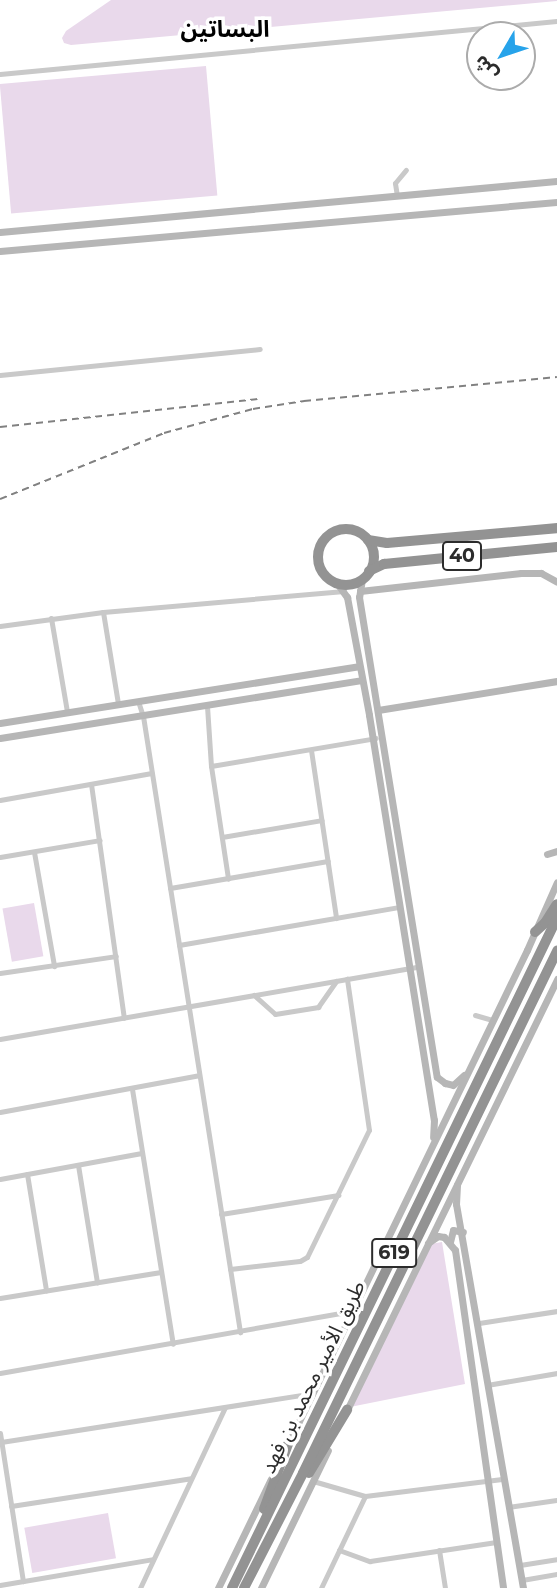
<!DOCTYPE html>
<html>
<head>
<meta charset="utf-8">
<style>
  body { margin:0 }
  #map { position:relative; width:557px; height:1588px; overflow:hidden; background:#fff; font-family:Montserrat,"Noto Sans Arabic",sans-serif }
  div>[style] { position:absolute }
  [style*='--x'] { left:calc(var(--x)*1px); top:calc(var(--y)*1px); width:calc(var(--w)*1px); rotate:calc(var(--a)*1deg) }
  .green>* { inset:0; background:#e9d9eb; transform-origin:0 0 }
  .street>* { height:5px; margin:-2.5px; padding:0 2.5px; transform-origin:2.5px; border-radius:2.5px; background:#c9c9c9 }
  .secondary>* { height:7px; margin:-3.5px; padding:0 3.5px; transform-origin:3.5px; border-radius:3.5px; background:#b6b6b6 }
  .highway>* { height:10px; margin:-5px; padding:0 5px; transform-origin:5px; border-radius:5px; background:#939393 }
  .highway>.ring { margin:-5px; padding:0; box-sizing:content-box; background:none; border:10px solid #939393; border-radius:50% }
  .rail>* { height:2px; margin-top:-1px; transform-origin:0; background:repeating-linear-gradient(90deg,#818181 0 7px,transparent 0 12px) }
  span { translate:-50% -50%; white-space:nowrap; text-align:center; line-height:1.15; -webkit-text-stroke:7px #fff; paint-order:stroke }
  .shield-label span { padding:2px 5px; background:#fff; border:2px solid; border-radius:5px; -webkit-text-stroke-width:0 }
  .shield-label { font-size:19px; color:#2c2c2c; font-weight:700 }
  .street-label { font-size:21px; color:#2c2c2c }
  .neighbourhood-label { font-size:23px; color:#000; font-weight:700 }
  .north { position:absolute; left:466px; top:21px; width:70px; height:70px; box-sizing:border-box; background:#fff; border:2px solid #ababab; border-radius:50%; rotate:231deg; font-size:19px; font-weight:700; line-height:28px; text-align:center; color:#2c2c2c }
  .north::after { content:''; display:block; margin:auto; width:24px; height:32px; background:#27a3ea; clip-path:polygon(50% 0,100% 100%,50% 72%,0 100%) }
</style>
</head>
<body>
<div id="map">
  <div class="green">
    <div style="clip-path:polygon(111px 0,557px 0,557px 1px,71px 45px,64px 43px,62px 38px,66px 31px)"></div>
    <div style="left:206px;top:66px;width:130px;height:207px;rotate:85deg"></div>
    <div style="left:34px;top:903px;width:54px;height:32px;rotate:80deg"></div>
    <div style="clip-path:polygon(442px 1242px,465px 1384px,350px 1407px,431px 1244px)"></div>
    <div style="left:108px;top:1513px;width:46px;height:85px;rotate:80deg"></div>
  </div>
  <div class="street">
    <div style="--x:0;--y:74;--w:560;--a:-5.44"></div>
    <div style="--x:397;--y:196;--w:13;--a:-99"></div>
    <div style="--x:395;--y:183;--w:17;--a:-50"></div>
    <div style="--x:0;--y:375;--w:261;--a:-5.7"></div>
    <div style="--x:103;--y:612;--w:93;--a:80.7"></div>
    <div style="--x:51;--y:618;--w:95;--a:80.3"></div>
    <div style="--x:0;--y:626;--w:104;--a:-7.7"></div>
    <div style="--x:103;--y:612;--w:242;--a:-5"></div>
    <div style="--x:138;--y:701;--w:16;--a:72"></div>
    <div style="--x:143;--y:716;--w:624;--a:81.05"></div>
    <div style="--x:207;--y:706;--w:60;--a:86.2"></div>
    <div style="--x:211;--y:766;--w:114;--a:81.4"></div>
    <div style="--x:311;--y:750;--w:170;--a:81.5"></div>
    <div style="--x:211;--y:766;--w:167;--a:-9.6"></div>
    <div style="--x:91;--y:784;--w:236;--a:82"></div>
    <div style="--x:0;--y:800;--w:154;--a:-10.1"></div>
    <div style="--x:222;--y:837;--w:101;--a:-9.6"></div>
    <div style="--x:34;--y:852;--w:116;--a:80"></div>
    <div style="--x:0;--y:857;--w:101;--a:-9.6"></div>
    <div style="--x:170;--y:888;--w:160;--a:-9.7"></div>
    <div style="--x:179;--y:945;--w:224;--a:-9.8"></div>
    <div style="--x:0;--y:973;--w:117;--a:-8.3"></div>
    <div style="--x:254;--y:995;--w:28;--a:42"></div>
    <div style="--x:275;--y:1014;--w:44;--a:-9.2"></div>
    <div style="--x:318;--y:1007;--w:32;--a:-55"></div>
    <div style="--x:475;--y:1015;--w:19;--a:16"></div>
    <div style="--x:0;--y:1039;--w:424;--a:-9.8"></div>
    <div style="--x:132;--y:1089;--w:258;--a:80.9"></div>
    <div style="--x:0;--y:1112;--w:202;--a:-10.5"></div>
    <div style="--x:78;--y:1165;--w:119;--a:80.8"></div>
    <div style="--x:27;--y:1174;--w:118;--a:80.7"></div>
    <div style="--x:0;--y:1179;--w:144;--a:-10.4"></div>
    <div style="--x:221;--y:1214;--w:119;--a:-9.2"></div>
    <div style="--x:230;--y:1269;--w:70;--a:-6.5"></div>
    <div style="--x:300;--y:1261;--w:8;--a:-30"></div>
    <div style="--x:307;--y:1257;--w:141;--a:-64"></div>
    <div style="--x:369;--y:1130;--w:153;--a:-98.3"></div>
    <div style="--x:0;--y:1298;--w:163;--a:-9.2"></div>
    <div style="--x:479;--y:1323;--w:79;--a:-8.7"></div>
    <div style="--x:0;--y:1373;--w:356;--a:-10"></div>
    <div style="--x:487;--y:1385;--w:71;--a:-9.7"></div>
    <div style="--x:0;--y:1433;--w:150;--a:81.2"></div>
    <div style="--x:1;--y:1442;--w:316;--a:-8.9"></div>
    <div style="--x:313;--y:1481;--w:54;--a:16.1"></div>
    <div style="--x:365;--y:1496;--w:138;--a:-7.1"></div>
    <div style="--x:11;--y:1506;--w:182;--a:-8.8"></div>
    <div style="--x:508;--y:1507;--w:49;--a:-8.1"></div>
    <div style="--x:339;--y:1550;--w:33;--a:20"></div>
    <div style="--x:370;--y:1561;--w:126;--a:-8.6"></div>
    <div style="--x:439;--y:1550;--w:38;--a:81"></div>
    <div style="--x:520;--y:1565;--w:37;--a:-9"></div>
    <div style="--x:522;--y:1580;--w:36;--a:-10"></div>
    <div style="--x:0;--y:1585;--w:155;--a:-9.6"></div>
    <div style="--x:140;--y:1588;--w:200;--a:-64.8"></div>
    <div style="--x:321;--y:1588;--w:102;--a:-64.4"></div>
  </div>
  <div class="secondary">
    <div style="--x:0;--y:232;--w:559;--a:-5.23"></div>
    <div style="--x:0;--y:251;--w:559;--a:-5.03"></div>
    <div style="--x:362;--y:579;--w:18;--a:99"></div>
    <div style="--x:359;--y:597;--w:486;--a:80.8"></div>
    <div style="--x:437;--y:1077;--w:10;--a:37"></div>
    <div style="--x:445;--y:1083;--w:8;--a:14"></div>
    <div style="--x:453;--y:1085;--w:15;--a:-42"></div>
    <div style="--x:336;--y:582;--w:19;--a:54"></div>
    <div style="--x:347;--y:597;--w:120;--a:79.4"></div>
    <div style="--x:369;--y:715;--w:410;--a:80.9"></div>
    <div style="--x:434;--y:1120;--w:17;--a:93"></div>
    <div style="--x:360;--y:591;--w:162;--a:-6.4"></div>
    <div style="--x:521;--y:573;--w:20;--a:0"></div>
    <div style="--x:541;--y:573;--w:18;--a:29"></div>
    <div style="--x:378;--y:710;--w:181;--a:-9.2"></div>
    <div style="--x:0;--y:723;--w:363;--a:-9"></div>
    <div style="--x:0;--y:738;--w:366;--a:-9.1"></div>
    <div style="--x:547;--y:854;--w:10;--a:-17"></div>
    <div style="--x:457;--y:1185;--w:19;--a:93"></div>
    <div style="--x:456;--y:1204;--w:390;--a:80.1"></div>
    <div style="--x:450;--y:1242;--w:12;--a:-76"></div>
    <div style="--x:453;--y:1230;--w:10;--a:11"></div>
    <div style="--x:428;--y:1243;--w:12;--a:-35"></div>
    <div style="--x:438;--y:1236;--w:6;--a:9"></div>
    <div style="--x:444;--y:1237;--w:17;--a:50"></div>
    <div style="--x:455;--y:1250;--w:341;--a:81.9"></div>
    <div style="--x:345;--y:1414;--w:484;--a:-64"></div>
    <div style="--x:287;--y:1446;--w:551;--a:-64.18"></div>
    <div style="--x:527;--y:950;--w:74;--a:-66.2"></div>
    <div style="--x:218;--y:1588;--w:121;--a:-64.1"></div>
    <div style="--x:261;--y:1588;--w:153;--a:-64.1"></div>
  </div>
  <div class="highway">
    <div class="ring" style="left:318px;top:529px;width:46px;height:46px"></div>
    <div style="--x:368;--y:540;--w:19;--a:9"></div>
    <div style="--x:387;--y:543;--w:171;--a:-5"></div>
    <div style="--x:369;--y:571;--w:17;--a:-25"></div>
    <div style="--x:384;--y:564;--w:174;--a:-5.6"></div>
    <div style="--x:535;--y:932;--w:13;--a:-42"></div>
    <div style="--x:545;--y:923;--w:22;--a:-58"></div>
    <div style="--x:309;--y:1473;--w:74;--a:-58.9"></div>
    <div style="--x:264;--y:1509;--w:69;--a:-69.7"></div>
    <div style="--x:232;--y:1588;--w:745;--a:-64.12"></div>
    <div style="--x:244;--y:1588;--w:129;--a:-62.8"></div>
    <div style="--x:303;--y:1473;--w:581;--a:-64.05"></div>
  </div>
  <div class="rail">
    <div style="--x:0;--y:427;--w:259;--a:-6.2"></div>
    <div style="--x:0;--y:499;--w:177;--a:-21.9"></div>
    <div style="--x:164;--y:433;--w:92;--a:-15.1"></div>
    <div style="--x:253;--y:409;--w:52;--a:-8.9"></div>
    <div style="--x:304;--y:401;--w:254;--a:-5.4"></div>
  </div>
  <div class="shield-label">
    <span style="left:462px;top:556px">40</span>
    <span style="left:394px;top:1253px">619</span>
  </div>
  <div class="street-label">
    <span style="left:313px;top:1377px;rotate:-64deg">طريق الأمير محمد بن فهد</span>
  </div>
  <div class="neighbourhood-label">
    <span style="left:225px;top:29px">البساتين</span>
  </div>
  <div class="north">ش</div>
</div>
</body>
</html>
